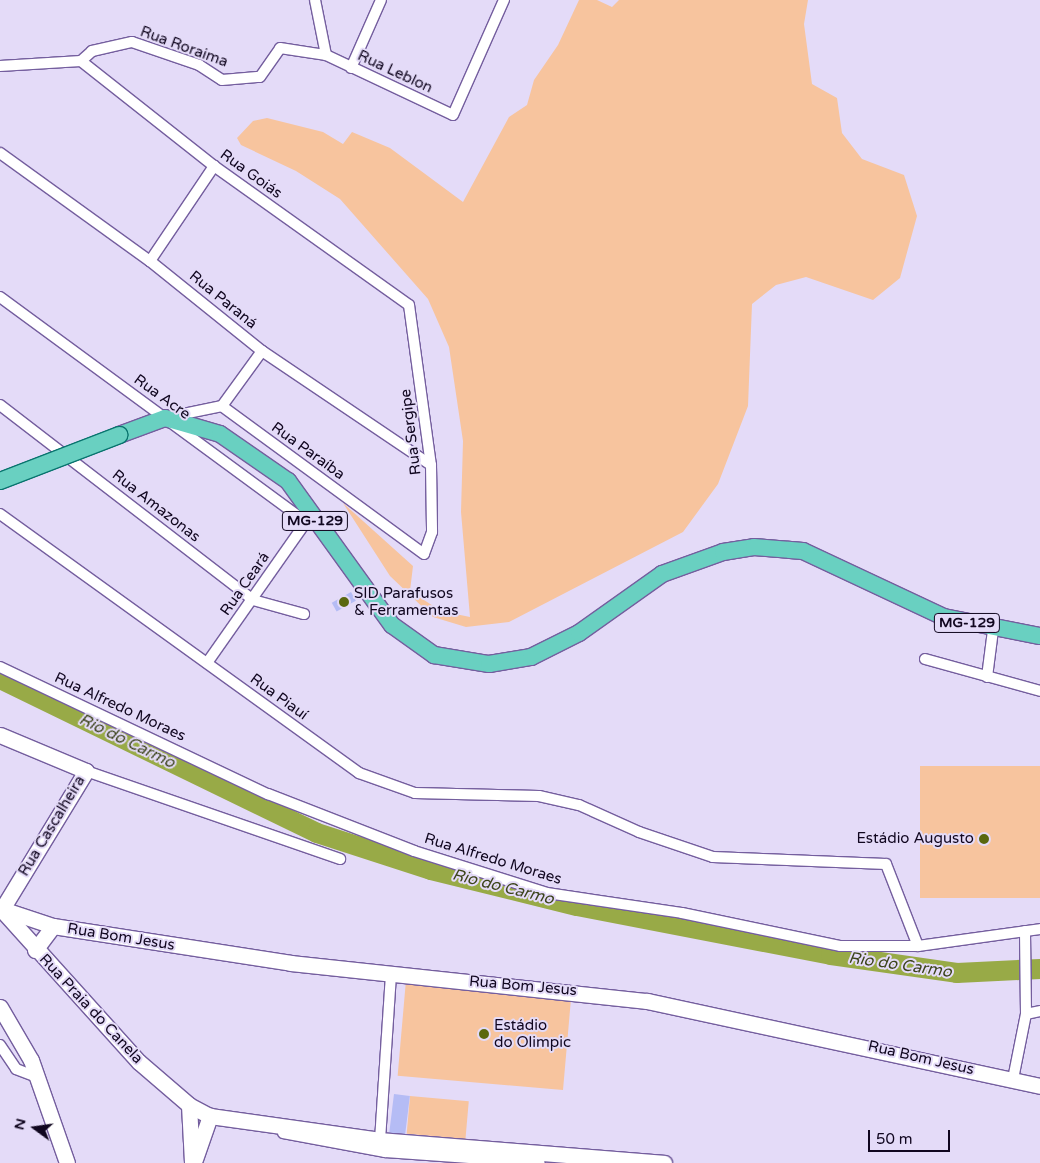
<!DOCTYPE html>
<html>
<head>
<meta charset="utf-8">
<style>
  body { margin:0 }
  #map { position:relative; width:1040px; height:1163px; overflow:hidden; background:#e4dbf8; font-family:"Varela Round",sans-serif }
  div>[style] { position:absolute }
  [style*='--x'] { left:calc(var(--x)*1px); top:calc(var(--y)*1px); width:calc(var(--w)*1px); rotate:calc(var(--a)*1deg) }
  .green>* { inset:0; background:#f7c49e; transform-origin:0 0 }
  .river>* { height:20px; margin:-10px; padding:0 10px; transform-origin:10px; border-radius:10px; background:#98aa47 }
  .building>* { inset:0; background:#b5bcf5; transform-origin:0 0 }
  .roads { filter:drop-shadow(1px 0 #745e9e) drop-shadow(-1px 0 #745e9e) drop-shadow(0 1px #745e9e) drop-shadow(0 -1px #745e9e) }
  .street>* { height:10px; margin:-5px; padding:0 5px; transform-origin:5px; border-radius:5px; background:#fff }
  .secondary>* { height:15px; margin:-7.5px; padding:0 7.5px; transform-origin:7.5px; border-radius:7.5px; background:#fff }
  .primary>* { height:16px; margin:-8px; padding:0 8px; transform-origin:8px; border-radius:8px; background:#69d0c1 }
  .bridges { filter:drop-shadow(1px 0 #09746e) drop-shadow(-1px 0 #09746e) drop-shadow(0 1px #09746e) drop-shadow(0 -1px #09746e) }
  .primary-bridge>* { height:16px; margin:-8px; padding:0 8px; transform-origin:8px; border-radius:8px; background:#69d0c1 }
  .dots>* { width:14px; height:14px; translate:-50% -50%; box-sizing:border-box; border:2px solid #e4dbf8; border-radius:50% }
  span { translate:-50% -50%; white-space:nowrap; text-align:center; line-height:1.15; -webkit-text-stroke:4px #e4dbf8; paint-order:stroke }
  .shield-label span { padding:1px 4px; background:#e4dbf8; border:1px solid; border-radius:4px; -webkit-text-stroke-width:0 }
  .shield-label { font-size:14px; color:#10061f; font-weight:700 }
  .street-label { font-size:15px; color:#10061f }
  .poi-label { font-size:15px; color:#10061f }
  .left { translate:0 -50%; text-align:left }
  .right { translate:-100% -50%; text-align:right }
  .water-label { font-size:16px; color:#3c441b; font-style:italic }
  .north { position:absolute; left:10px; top:1103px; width:50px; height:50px; -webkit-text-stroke:4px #e4dbf8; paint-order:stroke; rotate:284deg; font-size:14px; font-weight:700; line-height:20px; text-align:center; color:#10061f }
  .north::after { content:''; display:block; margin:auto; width:18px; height:22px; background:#10061f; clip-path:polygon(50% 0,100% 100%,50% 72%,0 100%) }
  .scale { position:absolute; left:868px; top:1130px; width:82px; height:22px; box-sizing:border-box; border:2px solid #10061f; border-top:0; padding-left:6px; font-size:15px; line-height:18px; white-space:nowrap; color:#10061f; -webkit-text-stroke:4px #e4dbf8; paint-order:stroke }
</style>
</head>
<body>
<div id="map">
  <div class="green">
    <div style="clip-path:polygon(579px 0,597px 0,612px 7px,619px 0,808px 0,804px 24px,812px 84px,837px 98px,842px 133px,862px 159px,904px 175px,917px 216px,900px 278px,873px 300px,806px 277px,776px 285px,752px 304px,748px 406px,718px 484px,683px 532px,509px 622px,466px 627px,433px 617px,390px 576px,343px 503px,413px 566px,410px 591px,441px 611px,470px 617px,461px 512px,463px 441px,449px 347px,428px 299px,340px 199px,296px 171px,241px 145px,237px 138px,253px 121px,267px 118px,323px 132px,343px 144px,352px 132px,390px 148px,463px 202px,509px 117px,527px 105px,534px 80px,558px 45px)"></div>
    <div style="left:1040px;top:766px;width:132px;height:120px;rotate:90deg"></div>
    <div style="left:406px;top:980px;width:166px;height:96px;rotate:5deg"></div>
    <div style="left:410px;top:1096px;width:59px;height:38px;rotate:5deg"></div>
  </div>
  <div class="river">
    <div style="--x:0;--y:679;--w:352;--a:25.9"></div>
    <div style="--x:317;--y:833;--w:120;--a:18"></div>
    <div style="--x:431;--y:870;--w:150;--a:13.9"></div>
    <div style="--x:577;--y:906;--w:259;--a:10.9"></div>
    <div style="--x:831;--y:955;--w:127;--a:8.1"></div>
    <div style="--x:957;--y:973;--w:83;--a:-2.8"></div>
  </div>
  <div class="building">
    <div style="left:351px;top:592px;width:10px;height:22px;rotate:61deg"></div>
    <div style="left:394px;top:1094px;width:16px;height:39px;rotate:7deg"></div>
  </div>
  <div class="roads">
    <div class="street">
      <div style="--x:315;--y:0;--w:56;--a:78.7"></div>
      <div style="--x:81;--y:61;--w:169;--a:38.3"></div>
      <div style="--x:214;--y:166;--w:239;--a:35.5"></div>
      <div style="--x:409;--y:305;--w:162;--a:82.2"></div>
      <div style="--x:431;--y:465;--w:67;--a:89.1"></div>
      <div style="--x:432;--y:532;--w:23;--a:110"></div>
      <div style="--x:424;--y:554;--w:250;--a:-143.8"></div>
      <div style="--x:222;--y:406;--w:54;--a:168.3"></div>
      <div style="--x:81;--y:61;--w:15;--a:-42"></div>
      <div style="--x:92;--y:51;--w:41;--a:-12.7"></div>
      <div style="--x:132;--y:42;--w:71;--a:18.9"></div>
      <div style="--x:199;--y:65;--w:27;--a:33"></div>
      <div style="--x:222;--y:80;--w:38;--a:-5"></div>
      <div style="--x:260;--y:77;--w:35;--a:-55"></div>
      <div style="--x:280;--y:48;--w:47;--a:8.7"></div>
      <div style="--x:326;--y:55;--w:140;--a:25.3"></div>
      <div style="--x:453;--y:115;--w:126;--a:-66.1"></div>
      <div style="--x:0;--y:66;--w:81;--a:-3.5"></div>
      <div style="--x:351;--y:68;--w:74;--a:-66.2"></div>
      <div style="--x:0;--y:153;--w:185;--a:35.8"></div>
      <div style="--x:150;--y:261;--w:144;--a:38.8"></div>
      <div style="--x:262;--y:351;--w:204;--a:34"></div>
      <div style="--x:150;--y:261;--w:115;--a:-56"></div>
      <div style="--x:0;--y:297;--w:380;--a:36.3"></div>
      <div style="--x:306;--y:522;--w:172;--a:125.1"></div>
      <div style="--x:0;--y:405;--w:319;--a:37.6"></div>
      <div style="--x:253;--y:600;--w:53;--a:15.4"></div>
      <div style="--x:222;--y:406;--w:68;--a:-54"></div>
      <div style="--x:0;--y:514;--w:443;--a:35.8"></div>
      <div style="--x:359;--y:773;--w:59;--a:19.7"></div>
      <div style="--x:415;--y:793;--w:124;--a:1.4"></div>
      <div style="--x:539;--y:796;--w:41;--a:12.7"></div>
      <div style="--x:579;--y:805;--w:66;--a:24.2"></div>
      <div style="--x:639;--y:832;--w:78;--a:18.7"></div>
      <div style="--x:713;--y:857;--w:173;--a:2.3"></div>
      <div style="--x:886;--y:864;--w:88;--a:68.7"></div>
      <div style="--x:925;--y:659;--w:119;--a:15.5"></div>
      <div style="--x:0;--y:667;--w:297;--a:25.4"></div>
      <div style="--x:268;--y:794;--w:157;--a:21.3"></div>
      <div style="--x:414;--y:851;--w:139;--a:17.5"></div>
      <div style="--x:547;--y:893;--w:136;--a:8.4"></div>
      <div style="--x:682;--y:913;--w:161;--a:11.8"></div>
      <div style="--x:840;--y:946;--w:78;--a:0"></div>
      <div style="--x:918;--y:946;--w:123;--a:-7.9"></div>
      <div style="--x:987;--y:677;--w:47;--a:-82.7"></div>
      <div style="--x:86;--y:771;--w:269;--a:19.1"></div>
      <div style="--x:1026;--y:1014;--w:14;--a:-12"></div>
      <div style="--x:0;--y:1045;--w:29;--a:56"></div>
      <div style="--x:16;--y:1069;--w:19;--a:21"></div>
      <div style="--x:1013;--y:1079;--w:66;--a:-78.7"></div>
      <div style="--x:1026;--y:1014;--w:83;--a:-90.7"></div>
      <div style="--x:283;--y:1133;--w:104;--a:10.6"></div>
      <div style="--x:385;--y:1152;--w:155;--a:4.1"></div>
      <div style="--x:380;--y:1140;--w:166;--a:-86.2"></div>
    </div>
    <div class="secondary">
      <div style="--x:0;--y:735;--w:93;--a:22.7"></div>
      <div style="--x:86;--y:771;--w:162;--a:121.3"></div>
      <div style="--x:1;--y:909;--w:206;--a:48"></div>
      <div style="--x:139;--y:1062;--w:66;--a:40.7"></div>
      <div style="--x:189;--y:1105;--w:24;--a:28"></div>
      <div style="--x:210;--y:1116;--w:172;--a:8"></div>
      <div style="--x:380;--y:1140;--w:285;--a:4.6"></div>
      <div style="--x:2;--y:909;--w:54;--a:18.4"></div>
      <div style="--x:53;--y:926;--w:241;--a:8.8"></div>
      <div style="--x:291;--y:963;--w:358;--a:6.1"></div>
      <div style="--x:647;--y:1001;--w:402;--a:12.2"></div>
      <div style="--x:35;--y:950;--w:30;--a:-53"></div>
      <div style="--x:0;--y:1007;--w:61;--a:59.7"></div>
      <div style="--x:31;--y:1060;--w:109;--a:70.7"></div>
      <div style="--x:189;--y:1105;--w:58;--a:87"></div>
      <div style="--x:195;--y:1159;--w:46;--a:-70.8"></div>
    </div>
    <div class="primary">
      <div style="--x:119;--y:435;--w:49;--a:-20.3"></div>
      <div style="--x:165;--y:418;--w:57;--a:16.2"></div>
      <div style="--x:220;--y:434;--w:83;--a:34.7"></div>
      <div style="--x:288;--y:481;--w:178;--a:54.2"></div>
      <div style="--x:392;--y:625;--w:52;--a:35.5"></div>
      <div style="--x:434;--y:655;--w:56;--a:9.3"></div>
      <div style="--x:489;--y:664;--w:43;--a:-9.5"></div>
      <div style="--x:531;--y:657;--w:54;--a:-26.6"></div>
      <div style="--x:579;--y:633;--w:102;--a:-35.4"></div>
      <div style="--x:662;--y:574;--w:65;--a:-19.8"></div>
      <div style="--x:723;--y:552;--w:31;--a:-9"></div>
      <div style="--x:754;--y:547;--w:49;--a:4.7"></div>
      <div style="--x:803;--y:551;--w:156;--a:25.1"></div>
      <div style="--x:944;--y:617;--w:98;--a:11.2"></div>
    </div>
  </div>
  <div class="bridges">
    <div class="primary-bridge">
      <div style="--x:0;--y:481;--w:128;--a:-21.1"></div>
    </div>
  </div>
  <div class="dots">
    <div style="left:344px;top:602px;background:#5a680f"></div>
    <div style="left:984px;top:839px;background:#5a680f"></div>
    <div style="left:484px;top:1034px;background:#5a680f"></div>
  </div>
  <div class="shield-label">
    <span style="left:315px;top:521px">MG-129</span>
    <span style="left:967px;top:623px">MG-129</span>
  </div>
  <div class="street-label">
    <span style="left:184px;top:47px;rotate:20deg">Rua Roraima</span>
    <span style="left:395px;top:72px;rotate:25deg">Rua Leblon</span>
    <span style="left:251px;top:174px;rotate:36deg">Rua Goiás</span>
    <span style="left:223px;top:300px;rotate:39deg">Rua Paraná</span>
    <span style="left:162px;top:397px;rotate:36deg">Rua Acre</span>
    <span style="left:411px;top:432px;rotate:-97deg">Rua Sergipe</span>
    <span style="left:308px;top:451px;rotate:36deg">Rua Paraíba</span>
    <span style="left:156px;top:506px;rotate:38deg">Rua Amazonas</span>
    <span style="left:245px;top:584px;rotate:-55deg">Rua Ceará</span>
    <span style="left:279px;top:697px;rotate:36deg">Rua Piauí</span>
    <span style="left:120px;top:707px;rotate:25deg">Rua Alfredo Moraes</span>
    <span style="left:52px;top:826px;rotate:-59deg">Rua Cascalheira</span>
    <span style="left:493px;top:859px;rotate:17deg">Rua Alfredo Moraes</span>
    <span style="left:121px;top:937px;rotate:9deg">Rua Bom Jesus</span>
    <span style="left:523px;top:986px;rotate:5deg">Rua Bom Jesus</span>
    <span style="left:91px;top:1009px;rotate:47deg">Rua Praia do Canela</span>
    <span style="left:921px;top:1058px;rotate:13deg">Rua Bom Jesus</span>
  </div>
  <div class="poi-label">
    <span class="left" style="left:354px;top:602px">SID Parafusos<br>&amp; Ferramentas</span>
    <span class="right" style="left:974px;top:839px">Estádio Augusto</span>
    <span class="left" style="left:494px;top:1034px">Estádio<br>do Olimpic</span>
  </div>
  <div class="water-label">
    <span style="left:127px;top:741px;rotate:26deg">Rio do Carmo</span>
    <span style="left:503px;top:887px;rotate:14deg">Rio do Carmo</span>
    <span style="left:900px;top:965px;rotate:8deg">Rio do Carmo</span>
  </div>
  <div class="north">N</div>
  <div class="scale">50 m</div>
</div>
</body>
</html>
